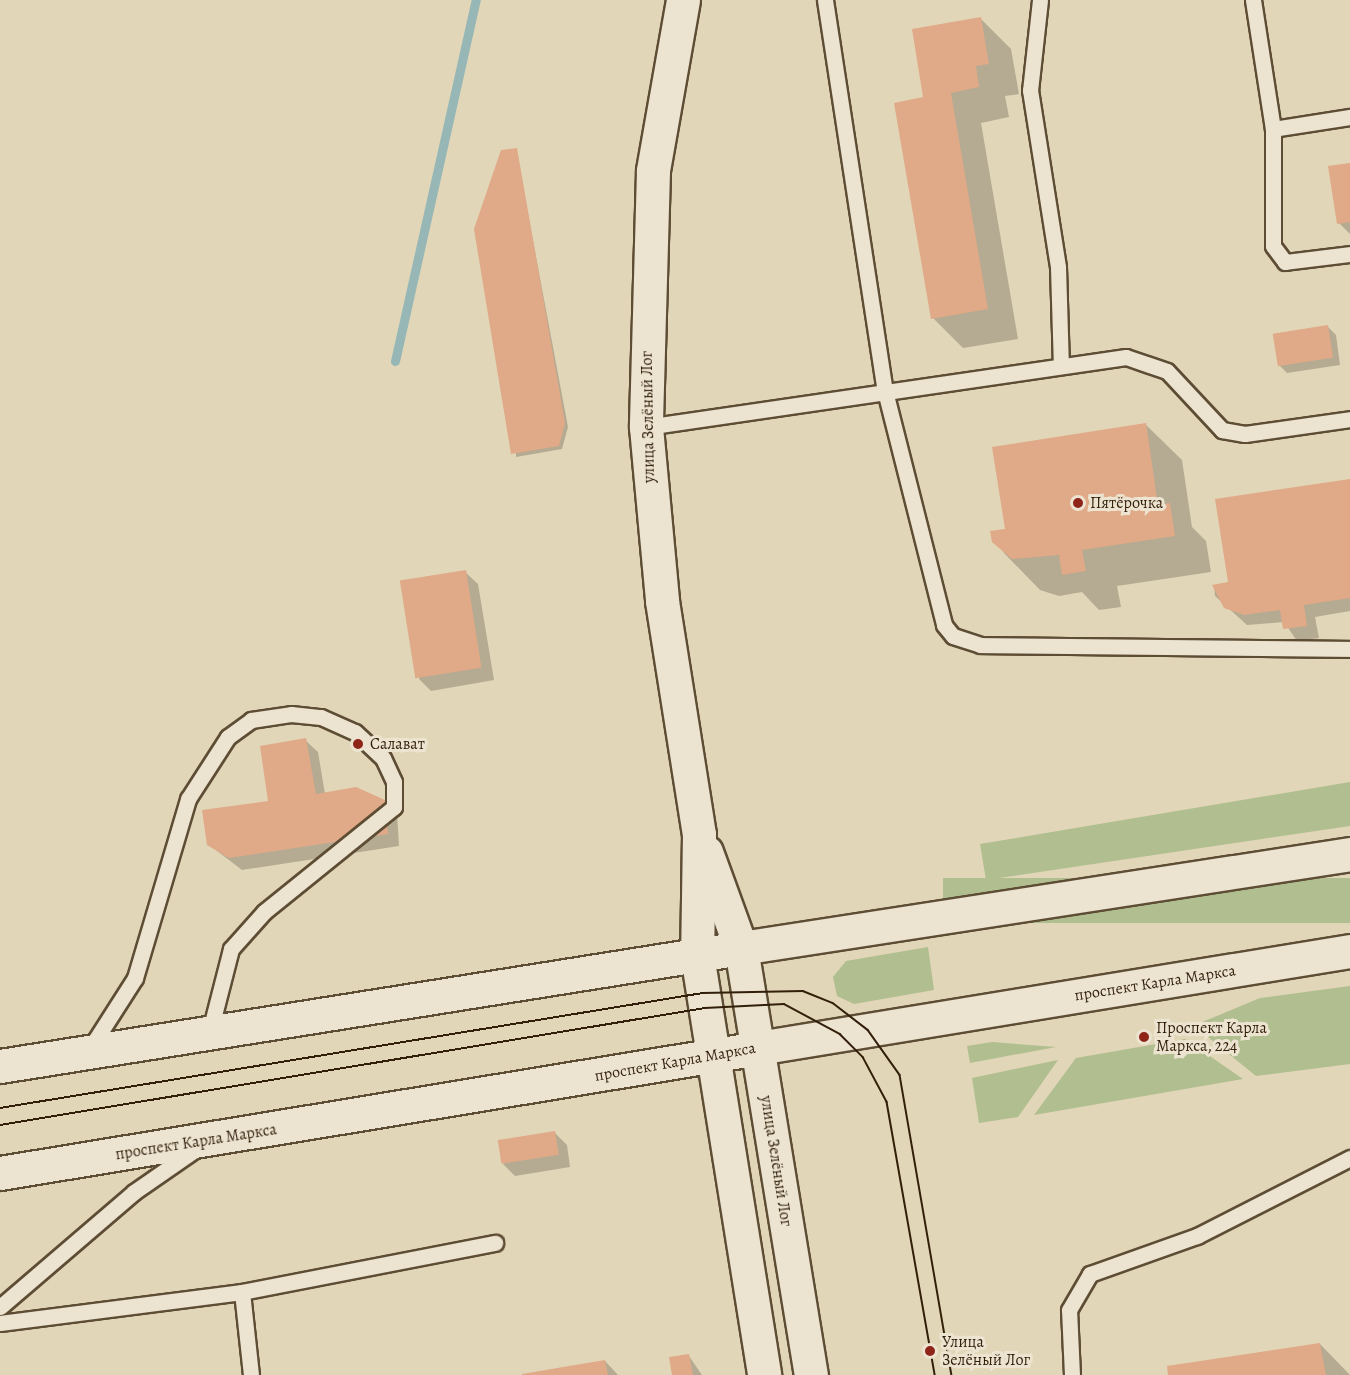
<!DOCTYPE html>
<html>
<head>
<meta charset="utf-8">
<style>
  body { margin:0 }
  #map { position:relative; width:1350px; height:1375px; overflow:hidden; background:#e1d6b7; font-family:Alegreya,serif }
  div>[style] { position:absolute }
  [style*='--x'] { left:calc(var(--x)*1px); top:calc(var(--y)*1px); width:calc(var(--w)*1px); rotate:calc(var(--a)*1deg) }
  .green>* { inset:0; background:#b0be90; transform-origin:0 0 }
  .shadow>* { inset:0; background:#0003 }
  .stream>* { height:9px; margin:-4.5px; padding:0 4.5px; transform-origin:4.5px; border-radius:4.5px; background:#96b7b6 }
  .building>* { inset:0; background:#e0a987; transform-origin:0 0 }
  .roads { filter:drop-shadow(2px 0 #5e4d35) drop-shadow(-2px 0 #5e4d35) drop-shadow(0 2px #5e4d35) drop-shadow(0 -2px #5e4d35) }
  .service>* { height:15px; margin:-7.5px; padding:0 7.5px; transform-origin:7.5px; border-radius:7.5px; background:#ece4d0 }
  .tertiary>* { height:33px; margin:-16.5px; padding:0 16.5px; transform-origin:16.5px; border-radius:16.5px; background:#ece4d0 }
  .secondary>* { height:33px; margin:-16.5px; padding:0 16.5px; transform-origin:16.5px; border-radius:16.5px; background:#ece4d0 }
  .tram>* { height:1.5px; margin:-0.75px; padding:0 0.75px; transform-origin:0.75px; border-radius:0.75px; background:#321f0a }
  .dots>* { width:16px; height:16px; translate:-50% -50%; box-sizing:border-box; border:3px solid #ece4d0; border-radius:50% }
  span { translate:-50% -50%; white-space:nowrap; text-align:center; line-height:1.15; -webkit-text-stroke:6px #ece4d0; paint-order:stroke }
  .street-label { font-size:16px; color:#321f0a }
  .poi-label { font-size:16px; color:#321f0a }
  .left { translate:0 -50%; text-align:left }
</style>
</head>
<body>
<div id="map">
  <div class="green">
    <div style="clip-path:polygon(1350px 782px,1350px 826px,986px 880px,980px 844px)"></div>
    <div style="left:1350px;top:878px;width:45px;height:407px;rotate:90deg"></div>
    <div style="clip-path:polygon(928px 947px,934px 990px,854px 1004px,837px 996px,833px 977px,846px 961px)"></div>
    <div style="clip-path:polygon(1350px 986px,1350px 1064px,1256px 1076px,1198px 1029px,1200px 1023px,1260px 998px)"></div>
    <div style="clip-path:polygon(1185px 1039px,1243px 1079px,1034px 1115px,1076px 1058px)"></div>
    <div style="clip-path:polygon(992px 1042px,1056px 1047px,970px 1063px,967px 1046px)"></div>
    <div style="clip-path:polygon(1058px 1060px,1018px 1117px,979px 1123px,972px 1078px)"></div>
  </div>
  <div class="shadow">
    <div style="clip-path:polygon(981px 19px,1011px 49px,1019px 94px,1005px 96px,1009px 117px,981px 123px,1018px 339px,963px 348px,933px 318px,925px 98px)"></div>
    <div style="clip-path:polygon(516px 150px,568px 427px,562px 449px,516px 457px)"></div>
    <div style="clip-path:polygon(1350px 164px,1350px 234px,1339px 223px)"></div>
    <div style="clip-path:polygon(1328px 327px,1336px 335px,1340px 365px,1287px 373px,1279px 365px)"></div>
    <div style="clip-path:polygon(1145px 424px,1182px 460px,1192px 527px,1206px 541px,1211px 572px,1117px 586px,1121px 607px,1099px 610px,1082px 592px,1059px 596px,1040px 590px,1004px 553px,992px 532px,1007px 530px)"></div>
    <div style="clip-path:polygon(1350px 481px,1350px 611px,1315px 617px,1319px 638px,1297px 641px,1284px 622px,1247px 625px,1215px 596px,1214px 586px,1231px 584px)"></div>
    <div style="clip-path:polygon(465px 572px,478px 584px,494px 680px,431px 691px,419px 679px)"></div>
    <div style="clip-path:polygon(305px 740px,318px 752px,325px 794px,384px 801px,397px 813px,399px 846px,242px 870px,208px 844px,269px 802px)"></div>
    <div style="clip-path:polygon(555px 1133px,567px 1145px,570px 1167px,515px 1176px,503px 1164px)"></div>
    <div style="clip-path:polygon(1320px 1344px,1350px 1375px,1170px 1375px)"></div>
    <div style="clip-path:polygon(689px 1356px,702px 1375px,673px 1375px)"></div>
    <div style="clip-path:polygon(605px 1361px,618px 1375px,524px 1375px)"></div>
  </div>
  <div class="stream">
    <div style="--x:395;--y:361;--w:370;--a:-77.4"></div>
  </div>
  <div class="building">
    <div style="clip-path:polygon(981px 17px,989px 64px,976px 66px,979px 87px,951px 93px,988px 309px,931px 319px,894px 103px,923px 97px,912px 29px)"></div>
    <div style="clip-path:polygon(517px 148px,565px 423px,559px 446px,511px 454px,474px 229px,501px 150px)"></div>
    <div style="clip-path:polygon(1350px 163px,1350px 222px,1337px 224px,1328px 166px)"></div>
    <div style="left:1328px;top:325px;width:33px;height:56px;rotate:81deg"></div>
    <div style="clip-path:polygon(1146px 423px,1158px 505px,1170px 503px,1175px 536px,1082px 550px,1086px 571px,1062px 575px,1059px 555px,1012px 559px,992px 542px,990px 531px,1005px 529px,992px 447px)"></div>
    <div style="clip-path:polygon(1350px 479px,1350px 598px,1304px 605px,1307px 626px,1283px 629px,1280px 610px,1244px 615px,1224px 608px,1212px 585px,1228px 582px,1215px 499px)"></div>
    <div style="left:466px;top:570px;width:99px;height:67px;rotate:81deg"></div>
    <div style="clip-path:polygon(306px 738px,316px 794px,356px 787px,385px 800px,388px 834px,229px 858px,207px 845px,202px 810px,268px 801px,260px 746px)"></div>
    <div style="left:555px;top:1131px;width:24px;height:58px;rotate:81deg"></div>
    <div style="clip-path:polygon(1320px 1343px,1326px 1375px,1168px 1375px,1167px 1366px)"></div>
    <div style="clip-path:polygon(689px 1354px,693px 1375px,672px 1375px,669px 1357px)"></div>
    <div style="clip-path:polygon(605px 1360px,608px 1375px,522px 1375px,522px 1374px)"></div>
  </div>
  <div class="roads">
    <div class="service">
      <div style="--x:825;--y:0;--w:396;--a:81.3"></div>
      <div style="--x:885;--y:391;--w:241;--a:75.8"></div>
      <div style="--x:944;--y:625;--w:14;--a:51"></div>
      <div style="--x:953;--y:636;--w:28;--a:18"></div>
      <div style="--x:980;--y:645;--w:370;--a:0.6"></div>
      <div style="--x:1040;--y:0;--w:91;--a:96.3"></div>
      <div style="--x:1030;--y:90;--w:179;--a:81"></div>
      <div style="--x:1058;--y:267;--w:99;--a:88.3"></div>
      <div style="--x:1253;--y:0;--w:131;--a:81.2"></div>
      <div style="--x:1273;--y:129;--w:117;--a:90"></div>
      <div style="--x:1273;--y:246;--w:20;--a:53"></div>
      <div style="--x:1285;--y:262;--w:65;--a:-7"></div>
      <div style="--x:1273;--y:129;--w:78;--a:-8.9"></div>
      <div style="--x:646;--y:427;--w:485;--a:-8.3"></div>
      <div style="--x:1126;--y:357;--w:43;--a:18.9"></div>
      <div style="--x:1167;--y:371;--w:81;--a:47"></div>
      <div style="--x:1222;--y:430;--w:23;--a:10"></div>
      <div style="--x:1245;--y:434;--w:106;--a:-8.1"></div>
      <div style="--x:89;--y:1050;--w:85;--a:-57.4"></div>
      <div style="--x:135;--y:978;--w:187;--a:-73.5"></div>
      <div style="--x:188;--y:799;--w:74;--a:-57.2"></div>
      <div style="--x:228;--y:737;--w:29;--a:-36"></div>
      <div style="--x:251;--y:720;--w:40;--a:-8.5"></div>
      <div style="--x:291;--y:714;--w:30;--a:6"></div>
      <div style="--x:321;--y:717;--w:37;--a:24"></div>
      <div style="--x:355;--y:732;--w:38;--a:43"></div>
      <div style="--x:383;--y:758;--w:26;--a:65"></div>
      <div style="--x:394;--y:782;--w:25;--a:90"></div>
      <div style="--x:394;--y:807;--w:167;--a:141.1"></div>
      <div style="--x:264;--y:912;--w:50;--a:131.7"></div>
      <div style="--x:231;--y:949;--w:85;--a:104.4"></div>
      <div style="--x:242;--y:1292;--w:258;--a:-11"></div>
      <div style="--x:0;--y:1307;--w:177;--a:-40.6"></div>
      <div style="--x:134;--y:1192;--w:75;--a:-34.7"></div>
      <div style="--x:0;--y:1323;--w:244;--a:-7.3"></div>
      <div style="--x:242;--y:1292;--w:83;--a:83.8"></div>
      <div style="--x:1072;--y:1375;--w:65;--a:-92.6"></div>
      <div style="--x:1069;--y:1310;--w:42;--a:-59.7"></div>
      <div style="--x:1090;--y:1274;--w:114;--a:-19.6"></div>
      <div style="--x:1197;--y:1236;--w:172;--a:-27"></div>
    </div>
    <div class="tertiary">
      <div style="--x:683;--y:0;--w:174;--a:100"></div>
      <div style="--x:653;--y:171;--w:256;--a:91.6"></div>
      <div style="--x:646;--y:427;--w:175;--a:84.7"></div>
      <div style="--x:662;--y:601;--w:236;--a:81"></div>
      <div style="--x:699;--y:834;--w:121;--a:90.9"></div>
      <div style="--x:706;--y:852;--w:102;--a:70"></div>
      <div style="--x:741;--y:948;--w:616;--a:-8.77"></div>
      <div style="--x:758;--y:1048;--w:600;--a:-9.31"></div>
    </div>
    <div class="secondary">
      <div style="--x:697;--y:955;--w:425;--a:80.9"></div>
      <div style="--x:0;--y:1066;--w:750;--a:-9.05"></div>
      <div style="--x:741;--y:948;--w:433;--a:80.7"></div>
      <div style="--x:0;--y:1173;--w:768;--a:-9.36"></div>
    </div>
  </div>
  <div class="tram">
    <div style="--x:0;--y:1108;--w:712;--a:-9.29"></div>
    <div style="--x:703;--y:993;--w:100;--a:-1.1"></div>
    <div style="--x:803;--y:991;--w:32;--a:22"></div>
    <div style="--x:833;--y:1003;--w:44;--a:37.6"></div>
    <div style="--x:868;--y:1030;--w:55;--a:54.6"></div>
    <div style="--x:900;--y:1075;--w:304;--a:80.2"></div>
    <div style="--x:0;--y:1125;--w:715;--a:-9.42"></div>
    <div style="--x:705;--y:1008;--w:79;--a:-2.9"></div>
    <div style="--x:784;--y:1004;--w:64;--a:28.2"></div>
    <div style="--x:840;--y:1034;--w:33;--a:45"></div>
    <div style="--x:863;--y:1057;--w:51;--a:61.9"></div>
    <div style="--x:887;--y:1102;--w:277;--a:80"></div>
  </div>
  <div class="dots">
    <div style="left:1078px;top:503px;background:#8f2418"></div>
    <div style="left:358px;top:744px;background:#8f2418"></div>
    <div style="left:1144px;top:1037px;background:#8f2418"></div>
    <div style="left:930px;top:1351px;background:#8f2418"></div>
  </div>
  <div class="street-label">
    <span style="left:648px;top:417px;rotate:-91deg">улица Зелёный Лог</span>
    <span style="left:1155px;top:983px;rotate:-9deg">проспект Карла Маркса</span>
    <span style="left:675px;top:1062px;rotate:-10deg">проспект Карла Маркса</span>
    <span style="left:196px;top:1142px;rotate:-9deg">проспект Карла Маркса</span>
    <span style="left:776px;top:1161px;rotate:81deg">улица Зелёный Лог</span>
  </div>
  <div class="poi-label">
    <span class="left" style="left:1090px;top:503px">Пятёрочка</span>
    <span class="left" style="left:370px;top:744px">Салават</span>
    <span class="left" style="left:1156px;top:1037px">Проспект Карла<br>Маркса, 224</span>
    <span class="left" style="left:942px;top:1351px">Улица<br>Зелёный Лог</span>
  </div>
</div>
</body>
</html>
